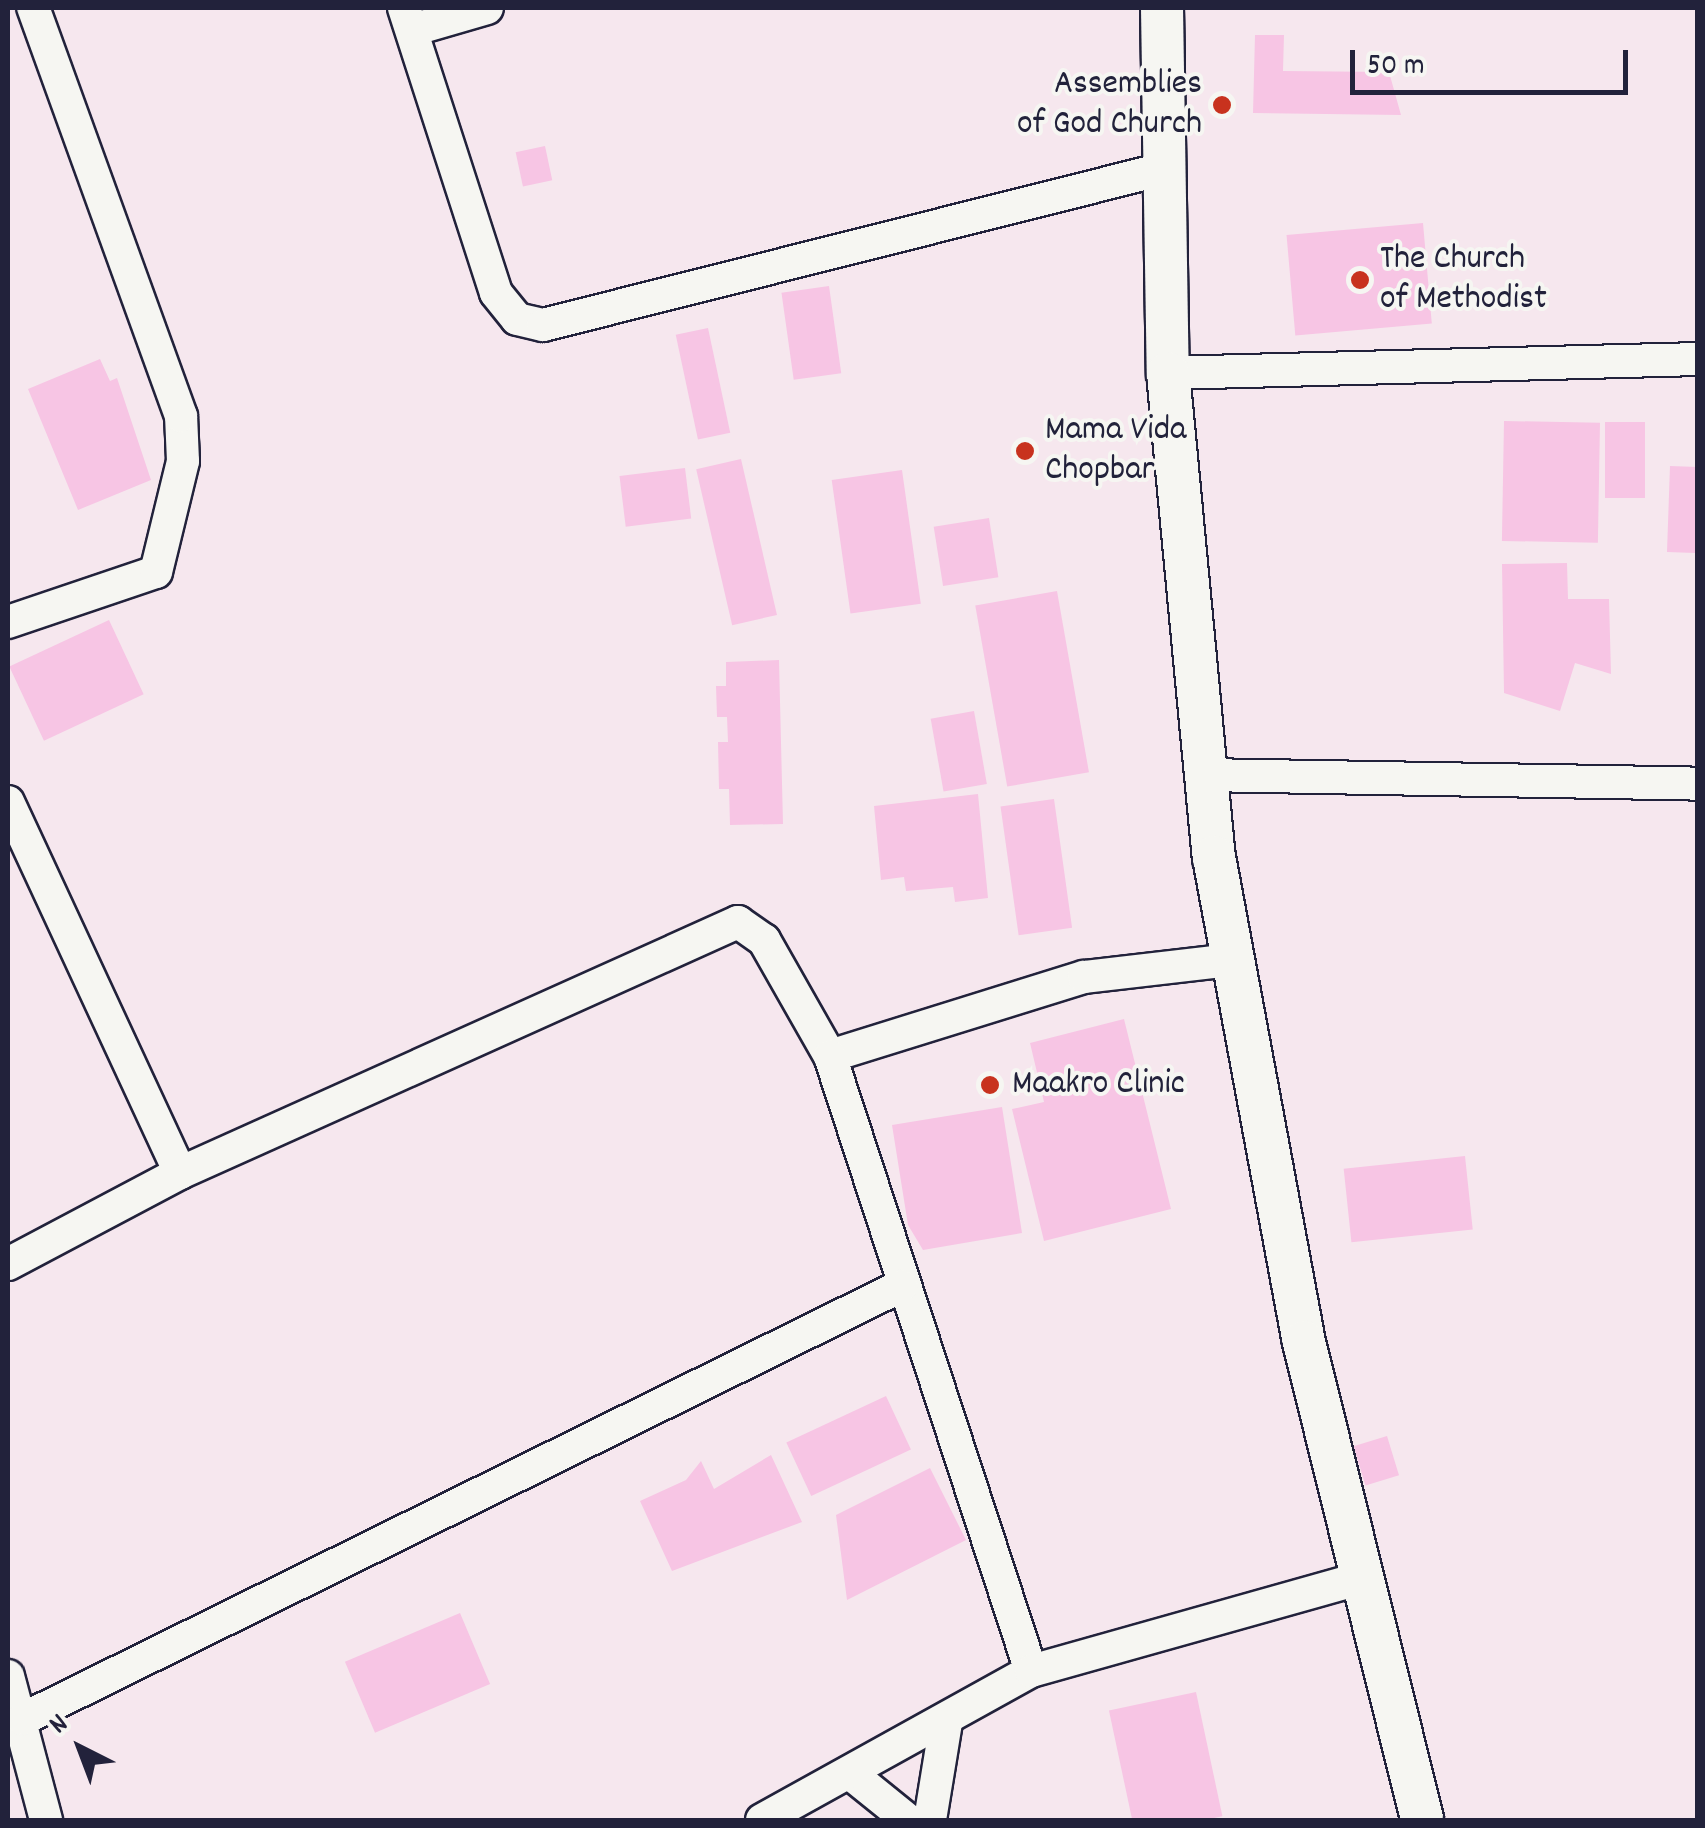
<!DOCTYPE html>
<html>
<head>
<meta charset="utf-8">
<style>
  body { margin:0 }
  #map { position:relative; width:1705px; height:1828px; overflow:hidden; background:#f6e7ee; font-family:Dekko,sans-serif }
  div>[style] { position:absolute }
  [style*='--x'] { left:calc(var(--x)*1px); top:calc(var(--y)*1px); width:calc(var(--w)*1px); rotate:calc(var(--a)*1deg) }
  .building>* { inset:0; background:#f7c5e4; transform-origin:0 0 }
  .roads { filter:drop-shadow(2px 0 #22223b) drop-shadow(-2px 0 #22223b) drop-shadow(0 2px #22223b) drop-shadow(0 -2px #22223b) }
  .minor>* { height:32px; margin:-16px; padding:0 16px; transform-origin:16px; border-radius:16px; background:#f6f6f2 }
  .tertiary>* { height:42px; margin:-21px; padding:0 21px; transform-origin:21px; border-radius:21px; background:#f6f6f2 }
  .dots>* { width:28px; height:28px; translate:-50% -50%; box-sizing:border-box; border:5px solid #f6f6f2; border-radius:50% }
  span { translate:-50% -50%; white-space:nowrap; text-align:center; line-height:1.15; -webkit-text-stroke:8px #f6f6f2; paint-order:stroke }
  .poi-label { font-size:35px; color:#22223b }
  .right { translate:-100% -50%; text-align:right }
  .left { translate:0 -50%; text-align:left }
  .frame { position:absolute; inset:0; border:10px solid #22223b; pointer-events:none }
  .north { position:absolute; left:30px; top:1698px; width:100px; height:100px; -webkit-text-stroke:8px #f6f6f2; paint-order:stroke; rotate:318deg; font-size:28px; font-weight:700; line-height:40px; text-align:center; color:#22223b }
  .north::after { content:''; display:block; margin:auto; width:35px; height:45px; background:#22223b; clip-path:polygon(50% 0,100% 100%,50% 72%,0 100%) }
  .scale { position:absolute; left:1350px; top:50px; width:278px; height:45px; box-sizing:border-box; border:5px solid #22223b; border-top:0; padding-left:12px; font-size:30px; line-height:35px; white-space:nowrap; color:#22223b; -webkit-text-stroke:8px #f6f6f2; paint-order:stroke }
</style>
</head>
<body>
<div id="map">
  <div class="building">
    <div style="clip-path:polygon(1255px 35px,1284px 35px,1283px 71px,1389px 72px,1401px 115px,1253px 113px)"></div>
    <div style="left:545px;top:146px;width:35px;height:30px;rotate:78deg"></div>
    <div style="left:1423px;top:223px;width:101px;height:137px;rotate:85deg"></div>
    <div style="left:829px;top:286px;width:88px;height:48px;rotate:82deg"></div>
    <div style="left:708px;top:328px;width:107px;height:33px;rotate:78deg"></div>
    <div style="clip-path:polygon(100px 359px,110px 381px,117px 378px,151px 480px,78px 510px,28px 389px)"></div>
    <div style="left:1504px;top:421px;width:96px;height:120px;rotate:1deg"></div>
    <div style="left:1645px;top:422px;width:76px;height:40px;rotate:90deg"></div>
    <div style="left:741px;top:459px;width:160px;height:46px;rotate:77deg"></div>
    <div style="left:1670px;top:466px;width:28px;height:86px;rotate:2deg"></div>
    <div style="left:685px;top:468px;width:51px;height:66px;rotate:83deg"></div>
    <div style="left:902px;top:470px;width:135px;height:71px;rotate:82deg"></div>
    <div style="left:989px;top:518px;width:60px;height:56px;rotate:81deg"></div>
    <div style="clip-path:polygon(1567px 563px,1568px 599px,1609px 599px,1611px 674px,1575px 663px,1560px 711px,1504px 693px,1502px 564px)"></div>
    <div style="left:1057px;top:591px;width:184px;height:83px;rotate:80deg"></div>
    <div style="left:109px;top:620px;width:82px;height:110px;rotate:65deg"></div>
    <div style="clip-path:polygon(779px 660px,783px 824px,730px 825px,729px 789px,719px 789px,718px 742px,728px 742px,727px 717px,717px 717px,716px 686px,726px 686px,726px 662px)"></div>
    <div style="left:974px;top:711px;width:74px;height:44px;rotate:80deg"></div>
    <div style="clip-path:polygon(978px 794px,988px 898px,955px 902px,953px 887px,906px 891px,904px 877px,881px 880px,874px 806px)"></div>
    <div style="left:1054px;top:799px;width:130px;height:54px;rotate:82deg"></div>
    <div style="clip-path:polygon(1124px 1019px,1171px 1209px,1044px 1241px,1012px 1109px,1044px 1102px,1030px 1043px)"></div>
    <div style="clip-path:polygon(1002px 1107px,1022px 1233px,923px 1250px,908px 1225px,892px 1125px)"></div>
    <div style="left:1465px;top:1156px;width:74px;height:122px;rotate:84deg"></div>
    <div style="left:886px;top:1396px;width:59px;height:110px;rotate:65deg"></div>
    <div style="left:1387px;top:1436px;width:41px;height:35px;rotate:73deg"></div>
    <div style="clip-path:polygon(771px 1455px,802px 1522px,672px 1571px,640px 1501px,686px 1480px,701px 1461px,714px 1489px)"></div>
    <div style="clip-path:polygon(930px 1468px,966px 1540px,847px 1600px,836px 1515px)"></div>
    <div style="left:460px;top:1613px;width:77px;height:125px;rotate:67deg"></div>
    <div style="left:1196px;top:1692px;width:127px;height:89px;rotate:78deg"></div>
  </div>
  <div class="roads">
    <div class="minor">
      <div style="--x:404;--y:8;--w:299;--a:72.1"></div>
      <div style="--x:496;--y:293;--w:33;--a:51"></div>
      <div style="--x:517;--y:319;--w:27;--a:13"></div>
      <div style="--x:543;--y:325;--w:639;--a:-14.12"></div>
      <div style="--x:412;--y:30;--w:78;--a:-16.3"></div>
      <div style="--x:1168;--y:373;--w:530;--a:-1.51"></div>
      <div style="--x:8;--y:622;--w:156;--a:-18.7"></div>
      <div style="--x:156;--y:572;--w:114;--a:-76.3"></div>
      <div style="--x:183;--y:461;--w:45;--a:-92.5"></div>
      <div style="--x:181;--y:416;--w:434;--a:-109.9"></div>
      <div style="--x:1203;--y:775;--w:495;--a:1"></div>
      <div style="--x:8;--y:802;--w:409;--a:65.1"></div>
      <div style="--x:830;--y:1056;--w:266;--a:-17.3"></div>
      <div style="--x:1084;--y:977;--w:148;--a:-6.6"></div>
      <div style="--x:8;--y:1264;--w:195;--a:-27.9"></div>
      <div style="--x:180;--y:1173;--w:612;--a:-24.22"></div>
      <div style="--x:738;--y:922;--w:32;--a:35"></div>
      <div style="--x:764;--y:940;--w:133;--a:60.4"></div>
      <div style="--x:830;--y:1056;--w:647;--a:71.9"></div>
      <div style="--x:8;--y:1676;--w:149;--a:75.2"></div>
      <div style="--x:23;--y:1719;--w:979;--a:-26.25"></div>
      <div style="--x:851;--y:1774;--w:73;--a:38.9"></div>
      <div style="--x:762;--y:1820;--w:308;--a:-29"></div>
      <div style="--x:1031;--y:1671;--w:348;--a:-15.7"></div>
      <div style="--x:930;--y:1820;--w:99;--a:-80.7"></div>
    </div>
    <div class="tertiary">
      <div style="--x:1162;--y:8;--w:365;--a:89.1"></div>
      <div style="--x:1168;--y:373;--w:486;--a:84.6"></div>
      <div style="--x:1214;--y:857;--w:493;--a:79.5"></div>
      <div style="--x:1304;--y:1342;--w:492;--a:76.1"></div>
    </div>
  </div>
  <div class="dots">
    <div style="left:1222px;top:105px;background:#c8321e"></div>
    <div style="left:1360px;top:280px;background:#c8321e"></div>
    <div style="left:1025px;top:451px;background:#c8321e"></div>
    <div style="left:990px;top:1085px;background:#c8321e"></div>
  </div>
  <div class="poi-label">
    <span class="right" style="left:1202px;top:105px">Assemblies<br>of God Church</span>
    <span class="left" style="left:1380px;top:280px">The Church<br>of Methodist</span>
    <span class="left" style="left:1045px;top:451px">Mama Vida<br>Chopbar</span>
    <span class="left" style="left:1012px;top:1085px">Maakro Clinic</span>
  </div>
  <div class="frame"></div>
  <div class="north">N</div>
  <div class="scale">50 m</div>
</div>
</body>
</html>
